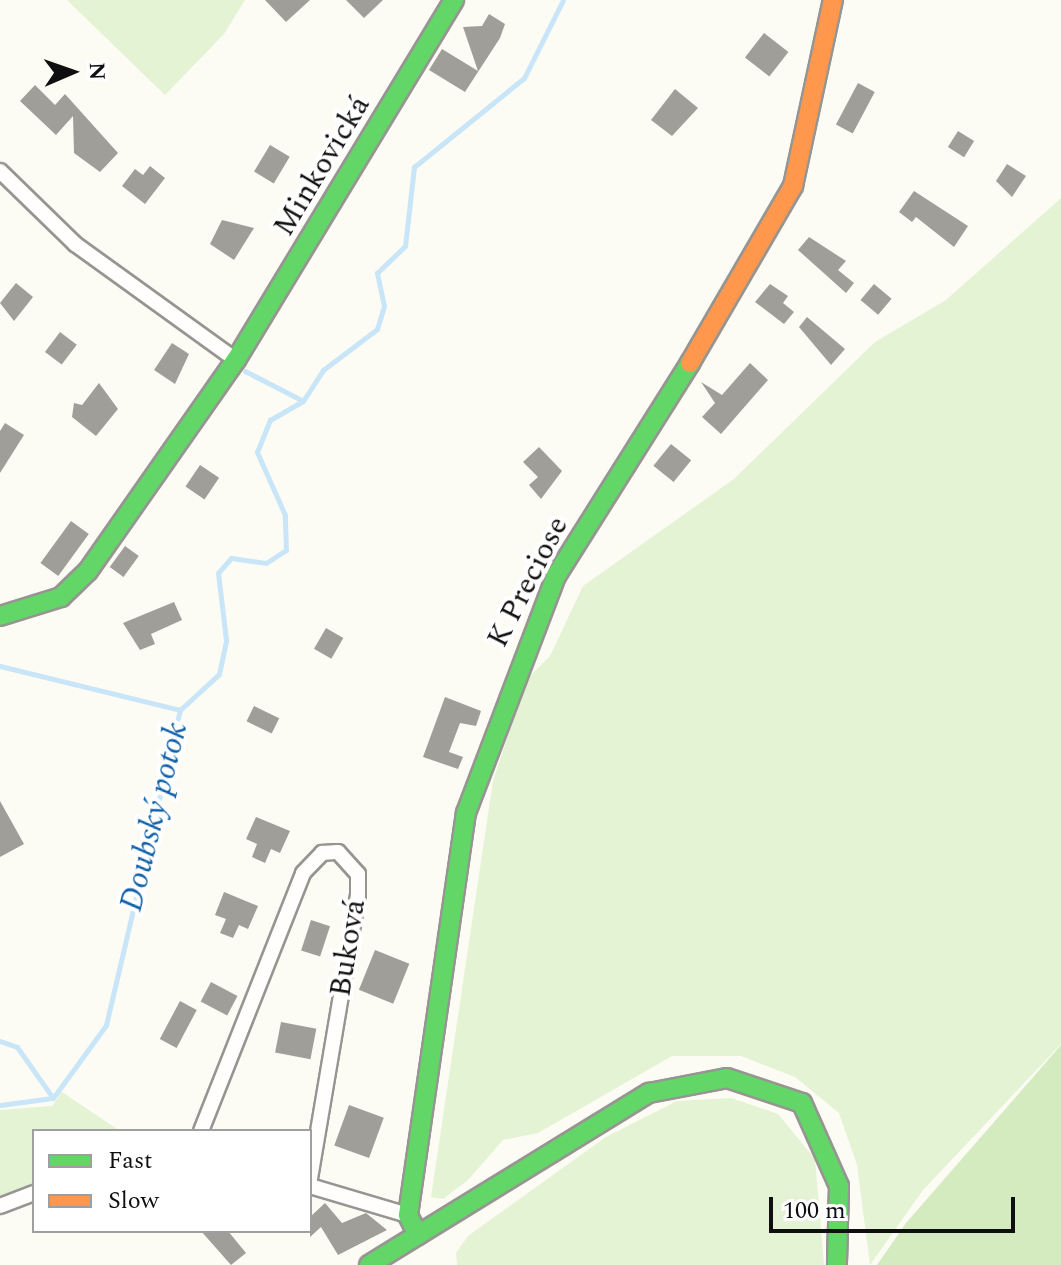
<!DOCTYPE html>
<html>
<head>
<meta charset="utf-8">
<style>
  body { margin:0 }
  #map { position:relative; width:1061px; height:1265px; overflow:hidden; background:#fcfbf4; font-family:Spectral,serif }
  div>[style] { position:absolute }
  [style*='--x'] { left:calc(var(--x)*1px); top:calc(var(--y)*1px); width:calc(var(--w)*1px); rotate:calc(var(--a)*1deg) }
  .green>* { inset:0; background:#e4f3d3 }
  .forest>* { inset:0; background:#d4ebc0 }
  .stream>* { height:5px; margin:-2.5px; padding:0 2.5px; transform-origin:2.5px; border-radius:2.5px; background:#c8e6f8 }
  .building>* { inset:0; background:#a09e99; transform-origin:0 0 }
  .roads { filter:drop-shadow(2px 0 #969592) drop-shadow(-2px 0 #969592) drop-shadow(0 2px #969592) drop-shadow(0 -2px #969592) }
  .street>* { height:14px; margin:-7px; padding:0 7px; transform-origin:7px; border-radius:7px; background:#fffefd }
  .fast>* { height:18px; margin:-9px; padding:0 9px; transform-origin:9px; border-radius:9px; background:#63d668 }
  .slow>* { height:18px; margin:-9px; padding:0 9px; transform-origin:9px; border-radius:9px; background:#ff974d }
  span { translate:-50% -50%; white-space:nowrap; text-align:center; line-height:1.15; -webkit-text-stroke:8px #fff; paint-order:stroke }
  .street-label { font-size:30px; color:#0f0f0f }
  .water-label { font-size:32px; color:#1061a9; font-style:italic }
  .legend { position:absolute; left:32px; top:1129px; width:280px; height:104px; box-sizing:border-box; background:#fff; border:2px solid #9f9f9f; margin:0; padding:10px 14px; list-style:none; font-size:24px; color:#0f0f0f }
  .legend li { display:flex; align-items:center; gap:16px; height:40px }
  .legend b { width:40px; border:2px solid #9f9f9f }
  .north { position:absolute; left:32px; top:32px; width:80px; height:80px; -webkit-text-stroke:6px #fff; paint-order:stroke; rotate:88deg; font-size:22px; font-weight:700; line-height:32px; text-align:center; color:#0f0f0f }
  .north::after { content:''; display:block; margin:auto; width:28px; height:36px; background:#0f0f0f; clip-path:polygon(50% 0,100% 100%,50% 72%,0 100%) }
  .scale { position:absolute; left:769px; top:1197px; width:246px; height:36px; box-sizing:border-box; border:4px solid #0f0f0f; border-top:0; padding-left:10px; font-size:24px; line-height:28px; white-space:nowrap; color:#0f0f0f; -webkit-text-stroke:6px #fff; paint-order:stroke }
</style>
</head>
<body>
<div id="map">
  <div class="green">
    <div style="clip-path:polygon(67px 0,245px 0,224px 34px,165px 95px)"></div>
    <div style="clip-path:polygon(1061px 198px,1061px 1044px,923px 1190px,870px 1265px,857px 1165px,839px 1113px,795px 1077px,741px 1056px,672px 1056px,538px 1133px,503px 1140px,468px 1180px,443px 1199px,431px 1197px,493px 781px,527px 679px,550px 656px,583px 586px,734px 479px,875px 342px,946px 300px)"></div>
    <div style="clip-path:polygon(62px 1092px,120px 1131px,34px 1131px,34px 1185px,0 1198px,0 1110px,52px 1106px)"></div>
    <div style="clip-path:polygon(731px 1098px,778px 1114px,815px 1159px,824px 1265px,457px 1265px,456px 1253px,468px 1236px,606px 1137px,677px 1101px)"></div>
  </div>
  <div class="forest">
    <div style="clip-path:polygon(1061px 1045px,1061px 1265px,877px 1265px,906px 1223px)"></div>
  </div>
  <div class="stream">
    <div style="--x:245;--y:371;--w:65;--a:27.3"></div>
    <div style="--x:0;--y:666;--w:185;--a:13.7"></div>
    <div style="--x:0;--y:1041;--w:18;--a:19"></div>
    <div style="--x:17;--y:1047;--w:62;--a:54.8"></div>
    <div style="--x:0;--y:1105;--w:53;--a:-7.5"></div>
    <div style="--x:53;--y:1098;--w:90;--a:-54"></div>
    <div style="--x:106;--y:1025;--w:324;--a:-76.8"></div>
    <div style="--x:180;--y:710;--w:53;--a:-42.7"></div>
    <div style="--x:219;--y:674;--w:35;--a:-78"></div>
    <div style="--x:226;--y:640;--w:67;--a:-96.8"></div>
    <div style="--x:218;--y:573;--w:20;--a:-49"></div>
    <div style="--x:231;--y:558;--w:35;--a:8"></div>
    <div style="--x:266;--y:563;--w:24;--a:-33"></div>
    <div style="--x:286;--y:550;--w:35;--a:-92"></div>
    <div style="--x:285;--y:515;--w:69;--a:-114"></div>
    <div style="--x:257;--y:452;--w:35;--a:-68"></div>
    <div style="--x:270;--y:420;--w:38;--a:-30"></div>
    <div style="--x:303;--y:401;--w:37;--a:-57"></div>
    <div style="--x:323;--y:370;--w:68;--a:-37.2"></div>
    <div style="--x:377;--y:329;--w:24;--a:-73"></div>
    <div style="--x:384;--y:306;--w:34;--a:-102"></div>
    <div style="--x:377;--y:273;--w:39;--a:-44"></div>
    <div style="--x:405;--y:246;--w:80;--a:-83.5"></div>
    <div style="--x:414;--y:167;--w:141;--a:-39"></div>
    <div style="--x:524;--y:78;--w:87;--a:-63.4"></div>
  </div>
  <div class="building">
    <div style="clip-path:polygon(265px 0,310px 0,286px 22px)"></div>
    <div style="clip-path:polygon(346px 0,383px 0,364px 18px)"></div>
    <div style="clip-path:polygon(489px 14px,505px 24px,500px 38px,465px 92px,429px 70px,442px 49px,478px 71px,463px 27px,482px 26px)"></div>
    <div style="left:764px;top:33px;width:31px;height:31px;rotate:38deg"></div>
    <div style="left:858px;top:83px;width:19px;height:47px;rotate:28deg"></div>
    <div style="clip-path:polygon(35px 85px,55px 105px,65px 94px,118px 153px,100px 172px,74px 153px,73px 116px,56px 135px,20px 101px)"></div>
    <div style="clip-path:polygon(675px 89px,698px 108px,672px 136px,651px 120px)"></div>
    <div style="left:958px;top:131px;width:19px;height:19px;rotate:32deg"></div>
    <div style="left:270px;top:145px;width:23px;height:31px;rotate:31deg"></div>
    <div style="clip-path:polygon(1007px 164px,1026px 176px,1012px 197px,996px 181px)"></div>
    <div style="clip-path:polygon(150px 166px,165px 178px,145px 204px,122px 186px,135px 169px,143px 175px)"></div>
    <div style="clip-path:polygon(914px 191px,968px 226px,954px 247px,916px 217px,912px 222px,899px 212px)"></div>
    <div style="clip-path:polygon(222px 220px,254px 228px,234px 260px,210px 244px)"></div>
    <div style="clip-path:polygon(809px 237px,846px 261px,838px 270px,854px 283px,846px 293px,798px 250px)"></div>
    <div style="clip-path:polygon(16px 283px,33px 297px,14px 321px,0 303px)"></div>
    <div style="clip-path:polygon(770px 284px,788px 296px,783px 303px,794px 312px,784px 324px,755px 302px)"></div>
    <div style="left:874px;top:284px;width:23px;height:21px;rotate:40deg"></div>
    <div style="clip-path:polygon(807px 317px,845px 349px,831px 365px,799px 327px)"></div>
    <div style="left:60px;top:332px;width:21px;height:25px;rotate:37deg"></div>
    <div style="clip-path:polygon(172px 343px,189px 354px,175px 384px,154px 370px)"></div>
    <div style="clip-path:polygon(750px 363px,768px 380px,721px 434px,702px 417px,715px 403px,701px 382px,722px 395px)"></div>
    <div style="clip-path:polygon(99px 383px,118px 409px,96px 436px,72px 417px,74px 403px,82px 405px)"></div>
    <div style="clip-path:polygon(5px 423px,24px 435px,0 473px,0 431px)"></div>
    <div style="left:671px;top:444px;width:26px;height:28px;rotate:39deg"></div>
    <div style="clip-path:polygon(539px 447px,562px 471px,541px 499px,529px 485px,538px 477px,523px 462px)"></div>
    <div style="left:200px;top:465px;width:23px;height:26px;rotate:34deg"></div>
    <div style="left:71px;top:521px;width:22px;height:52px;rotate:36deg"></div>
    <div style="left:125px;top:546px;width:17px;height:26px;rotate:36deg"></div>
    <div style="clip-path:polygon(174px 602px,182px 620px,151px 634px,155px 644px,140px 650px,123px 623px)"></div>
    <div style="left:326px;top:628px;width:20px;height:24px;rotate:30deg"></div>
    <div style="clip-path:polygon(445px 697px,481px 711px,476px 726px,460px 723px,449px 752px,463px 757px,458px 769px,423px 757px)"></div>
    <div style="left:254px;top:706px;width:28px;height:17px;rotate:26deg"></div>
    <div style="clip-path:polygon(0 801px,24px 844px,0 857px)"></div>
    <div style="clip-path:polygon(256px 817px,290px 831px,280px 853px,271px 849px,265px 863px,252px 857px,257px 844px,246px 839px)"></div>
    <div style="clip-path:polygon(224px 892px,258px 906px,248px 929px,239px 925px,233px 938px,220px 933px,226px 919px,215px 915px)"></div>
    <div style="left:311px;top:920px;width:20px;height:32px;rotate:18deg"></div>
    <div style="left:375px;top:950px;width:37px;height:43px;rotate:22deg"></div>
    <div style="left:211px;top:982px;width:30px;height:22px;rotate:28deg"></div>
    <div style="left:180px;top:1001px;width:19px;height:43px;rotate:28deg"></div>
    <div style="left:281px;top:1022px;width:36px;height:31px;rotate:11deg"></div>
    <div style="left:349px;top:1105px;width:37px;height:43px;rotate:20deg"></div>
    <div style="clip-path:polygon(325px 1203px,342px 1223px,366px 1213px,387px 1230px,338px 1255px,321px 1227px,310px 1237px,310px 1217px)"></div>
    <div style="clip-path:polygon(201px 1231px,228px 1231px,246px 1253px,231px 1265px)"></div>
  </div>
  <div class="roads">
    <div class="street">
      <div style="--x:0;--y:171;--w:105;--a:44.2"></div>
      <div style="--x:75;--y:244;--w:198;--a:35.8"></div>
      <div style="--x:201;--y:1131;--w:277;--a:-68.4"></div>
      <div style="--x:303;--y:873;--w:28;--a:-46"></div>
      <div style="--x:322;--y:853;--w:16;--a:-4"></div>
      <div style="--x:338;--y:852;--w:30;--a:48"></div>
      <div style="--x:358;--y:874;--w:21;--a:90"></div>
      <div style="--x:358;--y:895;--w:289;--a:99.6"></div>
      <div style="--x:310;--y:1186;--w:102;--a:16.5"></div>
      <div style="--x:0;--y:1206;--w:36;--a:-21"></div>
    </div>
    <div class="fast">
      <div style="--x:0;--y:616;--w:64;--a:-17.3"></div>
      <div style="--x:61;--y:597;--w:37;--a:-44"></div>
      <div style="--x:88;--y:571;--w:258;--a:-55"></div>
      <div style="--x:236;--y:360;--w:421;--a:-58.8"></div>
      <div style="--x:418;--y:1235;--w:22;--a:-117"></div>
      <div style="--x:408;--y:1215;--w:406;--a:-81.8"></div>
      <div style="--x:466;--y:813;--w:254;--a:-69.2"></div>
      <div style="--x:556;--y:576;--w:252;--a:-57.8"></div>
      <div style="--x:369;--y:1265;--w:329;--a:-31.6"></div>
      <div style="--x:649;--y:1093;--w:79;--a:-10.9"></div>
      <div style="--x:727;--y:1078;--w:79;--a:18.4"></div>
      <div style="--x:802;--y:1103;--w:91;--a:66"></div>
      <div style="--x:839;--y:1186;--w:79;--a:91.5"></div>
    </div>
    <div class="slow">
      <div style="--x:690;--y:363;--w:205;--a:-59.8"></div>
      <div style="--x:793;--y:186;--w:190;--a:-77.9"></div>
    </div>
  </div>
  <div class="street-label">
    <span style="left:322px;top:166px;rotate:-59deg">Minkovická</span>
    <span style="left:528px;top:582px;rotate:-63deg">K Preciose</span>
    <span style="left:348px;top:948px;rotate:-81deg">Buková</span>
  </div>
  <div class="water-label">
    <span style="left:155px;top:817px;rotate:-76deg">Doubský potok</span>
  </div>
  <ul class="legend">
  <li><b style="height:10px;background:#63d668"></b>Fast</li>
  <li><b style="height:10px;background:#ff974d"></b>Slow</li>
  </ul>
  <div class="north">N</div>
  <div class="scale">100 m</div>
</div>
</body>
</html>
